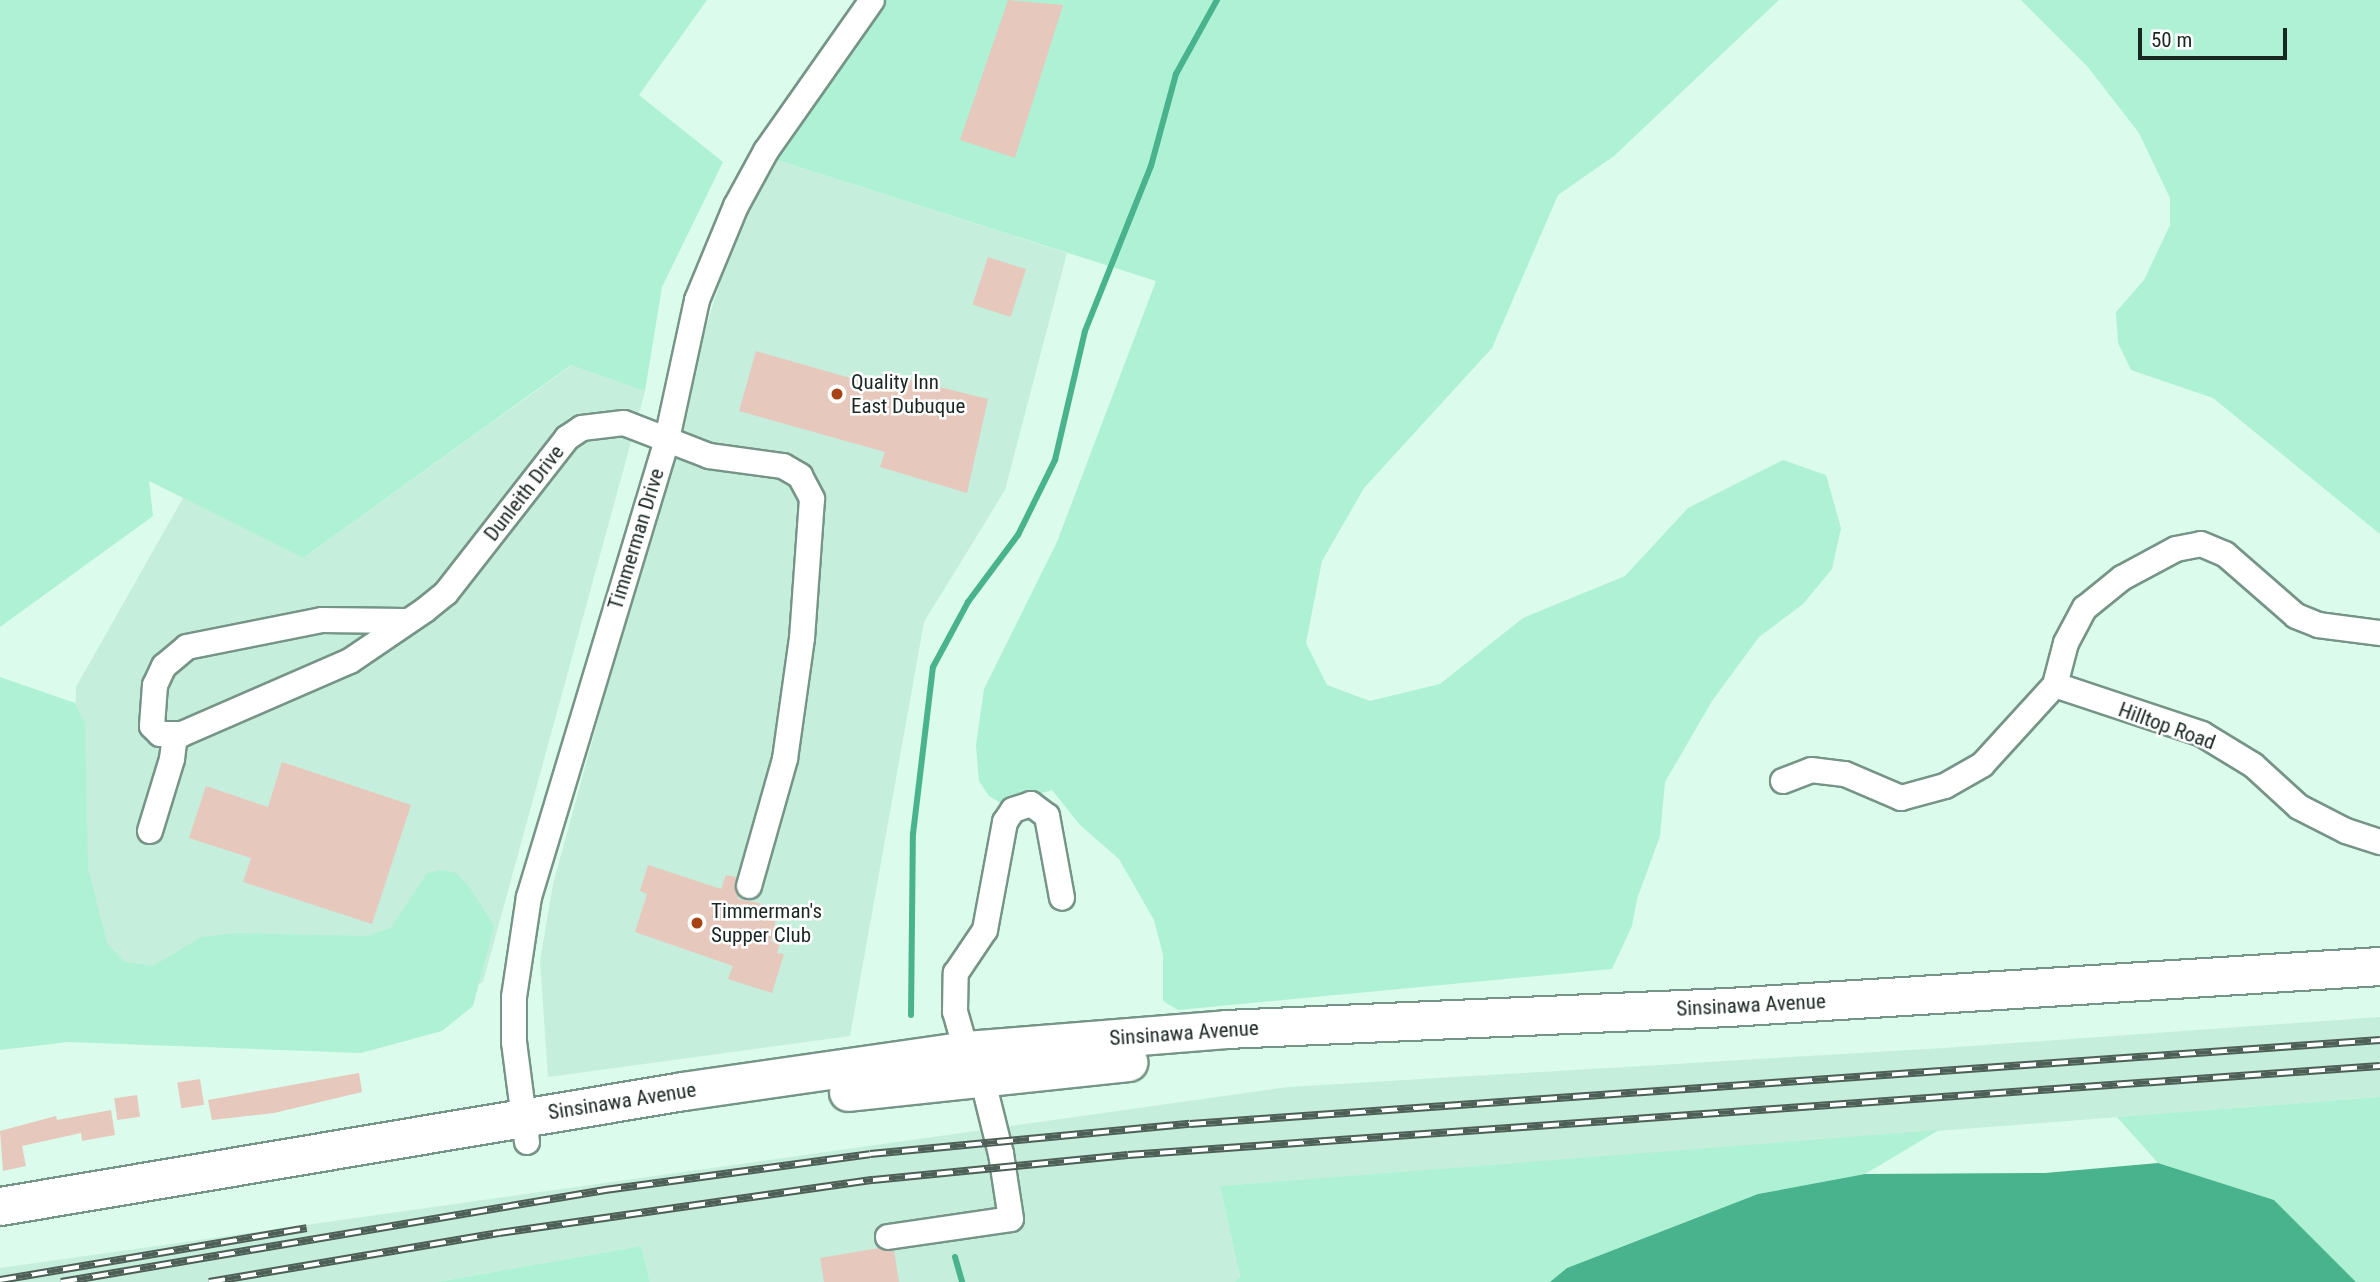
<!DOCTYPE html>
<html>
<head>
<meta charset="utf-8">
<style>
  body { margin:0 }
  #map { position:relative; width:2380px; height:1282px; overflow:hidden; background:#dbfbec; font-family:"Roboto Condensed",sans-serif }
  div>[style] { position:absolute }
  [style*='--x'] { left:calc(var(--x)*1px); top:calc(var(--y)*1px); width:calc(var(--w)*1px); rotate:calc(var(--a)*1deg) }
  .built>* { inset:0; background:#c6eedc }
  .green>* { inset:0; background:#aef1d5 }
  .water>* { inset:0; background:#49b38d }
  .stream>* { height:6px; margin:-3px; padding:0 3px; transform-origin:3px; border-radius:3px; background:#49b38d }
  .building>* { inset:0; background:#e7c8bc; transform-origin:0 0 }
  .roads { filter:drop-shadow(2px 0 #769487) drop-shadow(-2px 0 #769487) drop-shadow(0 2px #769487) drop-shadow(0 -2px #769487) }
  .minor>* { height:24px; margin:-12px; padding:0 12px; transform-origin:12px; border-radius:12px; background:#fff }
  .highway>* { height:37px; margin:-18.5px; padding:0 18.5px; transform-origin:18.5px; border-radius:18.5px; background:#fff }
  .rail>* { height:8px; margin-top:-4px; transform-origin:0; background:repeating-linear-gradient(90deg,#fff 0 16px,#4e5f57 0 32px); box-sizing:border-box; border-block:2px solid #4e5f57 }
  .dots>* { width:19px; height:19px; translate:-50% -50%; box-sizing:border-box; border:4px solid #fff; border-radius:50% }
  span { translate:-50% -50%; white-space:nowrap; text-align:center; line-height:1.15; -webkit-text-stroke:5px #fff; paint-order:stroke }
  .poi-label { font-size:21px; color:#1b2721 }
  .left { translate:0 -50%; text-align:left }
  .street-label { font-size:21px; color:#1b2721 }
  .scale { position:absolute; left:2138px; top:28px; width:149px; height:32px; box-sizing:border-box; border:4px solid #1b2721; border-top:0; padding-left:9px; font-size:21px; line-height:24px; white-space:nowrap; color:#1b2721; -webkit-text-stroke:5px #fff; paint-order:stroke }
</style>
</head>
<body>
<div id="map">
  <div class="built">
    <div style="clip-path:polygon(771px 158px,1067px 253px,1005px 490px,924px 622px,850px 1036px,548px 1077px,540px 961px,553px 884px,702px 341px,729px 252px)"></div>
    <div style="clip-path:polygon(572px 365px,645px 391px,483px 982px,411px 1014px,68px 1042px,76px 687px,183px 498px,303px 558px)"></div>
    <div style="clip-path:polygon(2380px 1017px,2380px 1097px,1220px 1186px,1240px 1278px,1235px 1282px,650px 1282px,641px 1246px,437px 1282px,0 1282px,0 1268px,1288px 1087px,1944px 1048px)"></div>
  </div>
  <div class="green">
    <div style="clip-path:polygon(0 0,707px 0,639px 95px,723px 162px,662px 287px,645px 391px,571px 365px,303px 558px,149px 481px,153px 516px,0 627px)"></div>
    <div style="clip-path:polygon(882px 0,1779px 0,1614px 156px,1558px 195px,1492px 348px,1364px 488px,1322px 561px,1306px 643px,1327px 685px,1370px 701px,1440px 684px,1523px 618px,1625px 576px,1688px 508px,1783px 460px,1826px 475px,1841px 528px,1832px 569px,1803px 604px,1759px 637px,1712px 701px,1665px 782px,1660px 836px,1637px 899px,1632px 926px,1612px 969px,1178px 1010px,1163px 1001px,1163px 955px,1154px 920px,1119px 859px,1080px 825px,1052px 790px,1004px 805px,989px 796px,979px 781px,976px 745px,984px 689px,1057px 542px,1156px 281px,771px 158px)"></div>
    <div style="clip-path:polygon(2021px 0,2380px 0,2380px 534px,2213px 398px,2131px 370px,2118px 343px,2116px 312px,2144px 280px,2170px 225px,2170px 198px,2139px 133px,2087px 66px)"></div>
    <div style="clip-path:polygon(0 677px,75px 703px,85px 723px,88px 868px,107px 943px,124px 962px,153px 966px,201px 937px,237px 933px,366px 936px,391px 928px,427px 873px,442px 870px,456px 873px,470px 888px,494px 926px,473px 1006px,442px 1031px,361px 1053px,68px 1042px,0 1050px)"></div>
    <div style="clip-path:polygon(2380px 1097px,2380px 1282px,2356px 1282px,2274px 1200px,2158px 1163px,2117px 1117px)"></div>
    <div style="clip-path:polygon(1939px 1130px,1865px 1174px,1758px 1194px,1567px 1268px,1550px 1282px,1235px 1282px,1240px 1277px,1220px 1186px)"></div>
    <div style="clip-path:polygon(641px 1246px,650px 1282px,437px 1282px)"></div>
  </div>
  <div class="water">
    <div style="clip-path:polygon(2158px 1163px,2274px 1200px,2356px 1282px,1550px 1282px,1567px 1268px,1758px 1194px,1865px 1174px,2045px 1173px)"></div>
  </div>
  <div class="stream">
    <div style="--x:911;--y:1015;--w:181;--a:-89.4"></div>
    <div style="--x:913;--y:834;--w:168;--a:-83.2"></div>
    <div style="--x:933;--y:667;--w:74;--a:-61.7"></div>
    <div style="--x:968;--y:602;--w:84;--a:-53.3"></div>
    <div style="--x:1018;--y:535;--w:84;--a:-63.7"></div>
    <div style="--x:1055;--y:460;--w:132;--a:-76.9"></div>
    <div style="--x:1085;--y:331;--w:178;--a:-68.2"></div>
    <div style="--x:1151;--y:166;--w:95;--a:-74.8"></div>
    <div style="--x:1176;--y:74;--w:85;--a:-61"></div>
    <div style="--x:955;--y:1257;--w:26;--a:74"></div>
  </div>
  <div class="building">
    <div style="clip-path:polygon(1008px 0,1063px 5px,1015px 158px,960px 140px)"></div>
    <div style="left:988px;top:257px;width:40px;height:50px;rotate:18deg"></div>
    <div style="clip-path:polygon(756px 351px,903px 393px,907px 379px,988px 399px,967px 493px,880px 467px,885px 452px,739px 411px)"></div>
    <div style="clip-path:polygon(282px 762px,411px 805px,372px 924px,243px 882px,251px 858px,189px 838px,206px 786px,268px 807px)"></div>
    <div style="clip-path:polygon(648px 865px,721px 889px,726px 875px,736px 877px,738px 899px,760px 903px,757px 916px,776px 919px,771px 941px,780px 944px,777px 953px,784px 954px,772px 993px,728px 979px,733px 966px,635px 932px,647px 894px,640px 891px)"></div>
    <div style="clip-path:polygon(359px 1073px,362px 1092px,274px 1113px,212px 1120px,208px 1100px)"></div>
    <div style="left:200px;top:1079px;width:26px;height:23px;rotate:81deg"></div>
    <div style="left:137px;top:1095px;width:22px;height:23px;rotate:82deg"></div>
    <div style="clip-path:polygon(111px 1110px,115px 1135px,82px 1141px,81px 1133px,22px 1146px,26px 1166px,3px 1171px,0 1131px,56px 1116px,57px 1120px)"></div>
    <div style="clip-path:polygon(879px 1248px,894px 1251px,899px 1282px,824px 1282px,820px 1258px)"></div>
  </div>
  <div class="roads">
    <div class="minor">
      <div style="--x:405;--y:621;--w:83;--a:-179.3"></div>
      <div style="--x:322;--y:620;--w:138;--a:168.7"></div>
      <div style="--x:187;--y:647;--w:30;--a:140"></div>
      <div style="--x:164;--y:666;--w:21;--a:115"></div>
      <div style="--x:155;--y:685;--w:41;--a:94.2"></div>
      <div style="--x:152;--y:726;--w:11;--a:45"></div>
      <div style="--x:160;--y:734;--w:22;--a:0"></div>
      <div style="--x:182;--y:734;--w:183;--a:-23.5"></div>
      <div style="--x:350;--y:661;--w:91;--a:-34.2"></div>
      <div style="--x:425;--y:610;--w:27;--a:-39"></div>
      <div style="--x:446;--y:593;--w:197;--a:-52"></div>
      <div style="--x:567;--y:438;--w:18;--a:-34"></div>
      <div style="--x:582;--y:428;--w:42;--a:-6.8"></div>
      <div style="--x:624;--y:423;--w:91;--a:21.2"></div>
      <div style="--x:709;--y:456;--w:75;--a:7.7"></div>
      <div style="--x:783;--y:466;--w:20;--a:30"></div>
      <div style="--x:800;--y:476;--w:26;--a:62"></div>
      <div style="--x:812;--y:499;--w:139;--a:94.1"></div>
      <div style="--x:802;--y:638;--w:122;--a:98"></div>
      <div style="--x:785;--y:759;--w:132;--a:105.8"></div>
      <div style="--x:2055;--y:685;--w:155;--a:18.4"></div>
      <div style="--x:2202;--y:734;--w:60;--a:31.3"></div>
      <div style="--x:2253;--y:765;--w:62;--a:42.4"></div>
      <div style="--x:2299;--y:807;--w:53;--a:27.1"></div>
      <div style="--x:2346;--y:831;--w:36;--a:18"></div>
      <div style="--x:1783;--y:781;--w:30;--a:-21"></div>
      <div style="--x:1811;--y:770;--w:34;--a:7"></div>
      <div style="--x:1845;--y:774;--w:61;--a:23.2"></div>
      <div style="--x:1901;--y:798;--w:46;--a:-15.3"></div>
      <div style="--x:1945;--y:786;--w:43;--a:-29.6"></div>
      <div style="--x:1982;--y:765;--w:108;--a:-47.6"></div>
      <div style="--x:2055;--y:685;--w:43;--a:-75.3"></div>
      <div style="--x:2066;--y:643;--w:40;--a:-62"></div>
      <div style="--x:2085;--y:608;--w:48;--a:-39"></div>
      <div style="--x:2122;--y:578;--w:61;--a:-28.2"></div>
      <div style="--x:2176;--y:549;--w:25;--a:-11"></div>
      <div style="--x:2201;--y:544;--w:26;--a:23"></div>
      <div style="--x:2225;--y:554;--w:94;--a:41.1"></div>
      <div style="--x:2296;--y:616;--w:24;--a:22"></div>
      <div style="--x:2318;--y:625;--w:63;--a:7.4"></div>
      <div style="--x:150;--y:831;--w:75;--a:-73"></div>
      <div style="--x:172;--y:759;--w:25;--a:-83"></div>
      <div style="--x:527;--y:1142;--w:101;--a:-97.4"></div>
      <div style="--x:514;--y:1042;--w:45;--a:-90"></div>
      <div style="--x:514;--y:997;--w:101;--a:-81.5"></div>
      <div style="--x:529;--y:897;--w:478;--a:-73.2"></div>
      <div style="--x:667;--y:439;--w:142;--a:-77.8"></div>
      <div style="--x:697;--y:300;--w:102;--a:-67.5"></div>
      <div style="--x:736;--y:206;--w:63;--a:-61.4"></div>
      <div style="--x:766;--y:151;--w:184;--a:-54.9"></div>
      <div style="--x:888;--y:1237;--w:124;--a:-8.3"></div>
      <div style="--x:1011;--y:1219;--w:66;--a:-98.7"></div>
      <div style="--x:1001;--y:1154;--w:79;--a:-103.9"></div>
      <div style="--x:982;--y:1077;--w:31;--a:-121"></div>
      <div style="--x:966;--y:1050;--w:40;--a:-106"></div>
      <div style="--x:955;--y:1012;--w:39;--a:-89"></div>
      <div style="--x:956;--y:973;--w:52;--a:-56"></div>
      <div style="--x:985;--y:930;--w:110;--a:-79.5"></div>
      <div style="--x:1005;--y:822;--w:14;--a:-56"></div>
      <div style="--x:1013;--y:810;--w:19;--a:-18"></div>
      <div style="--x:1031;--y:804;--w:20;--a:37"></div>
      <div style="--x:1047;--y:816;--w:83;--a:79.6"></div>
    </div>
    <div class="highway">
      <div style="--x:848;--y:1092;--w:282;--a:-6.1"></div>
      <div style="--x:0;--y:1206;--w:693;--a:-9.56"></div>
      <div style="--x:683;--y:1091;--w:286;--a:-8.2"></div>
      <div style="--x:966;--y:1050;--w:261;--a:-4.6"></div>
      <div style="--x:1226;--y:1029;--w:502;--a:-2.51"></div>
      <div style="--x:1728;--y:1007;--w:653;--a:-3.6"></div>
    </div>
  </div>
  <div class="rail">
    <div style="--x:0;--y:1280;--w:311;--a:-9.6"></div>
    <div style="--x:61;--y:1282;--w:552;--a:-9.6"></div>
    <div style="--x:605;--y:1190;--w:267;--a:-7.7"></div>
    <div style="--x:870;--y:1154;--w:321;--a:-5.4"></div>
    <div style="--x:1190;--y:1124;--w:1193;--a:-4.04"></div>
    <div style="--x:209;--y:1282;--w:294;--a:-9.6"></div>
    <div style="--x:499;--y:1233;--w:378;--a:-8.1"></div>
    <div style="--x:873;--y:1180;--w:256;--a:-5.6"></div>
    <div style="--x:1128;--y:1155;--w:1255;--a:-4.07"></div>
  </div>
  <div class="dots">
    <div style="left:837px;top:394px;background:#a74214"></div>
    <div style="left:697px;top:923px;background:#a74214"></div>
  </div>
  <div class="poi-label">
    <span class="left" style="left:851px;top:394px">Quality Inn<br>East Dubuque</span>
    <span class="left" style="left:711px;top:923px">Timmerman's<br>Supper Club</span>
  </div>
  <div class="street-label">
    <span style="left:524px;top:493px;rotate:-52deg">Dunleith Drive</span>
    <span style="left:636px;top:539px;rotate:-73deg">Timmerman Drive</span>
    <span style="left:2167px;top:726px;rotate:20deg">Hilltop Road</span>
    <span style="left:1751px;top:1005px;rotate:-3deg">Sinsinawa Avenue</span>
    <span style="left:1184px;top:1033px;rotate:-4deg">Sinsinawa Avenue</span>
    <span style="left:622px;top:1101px;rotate:-9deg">Sinsinawa Avenue</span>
  </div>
  <div class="scale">50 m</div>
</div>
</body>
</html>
